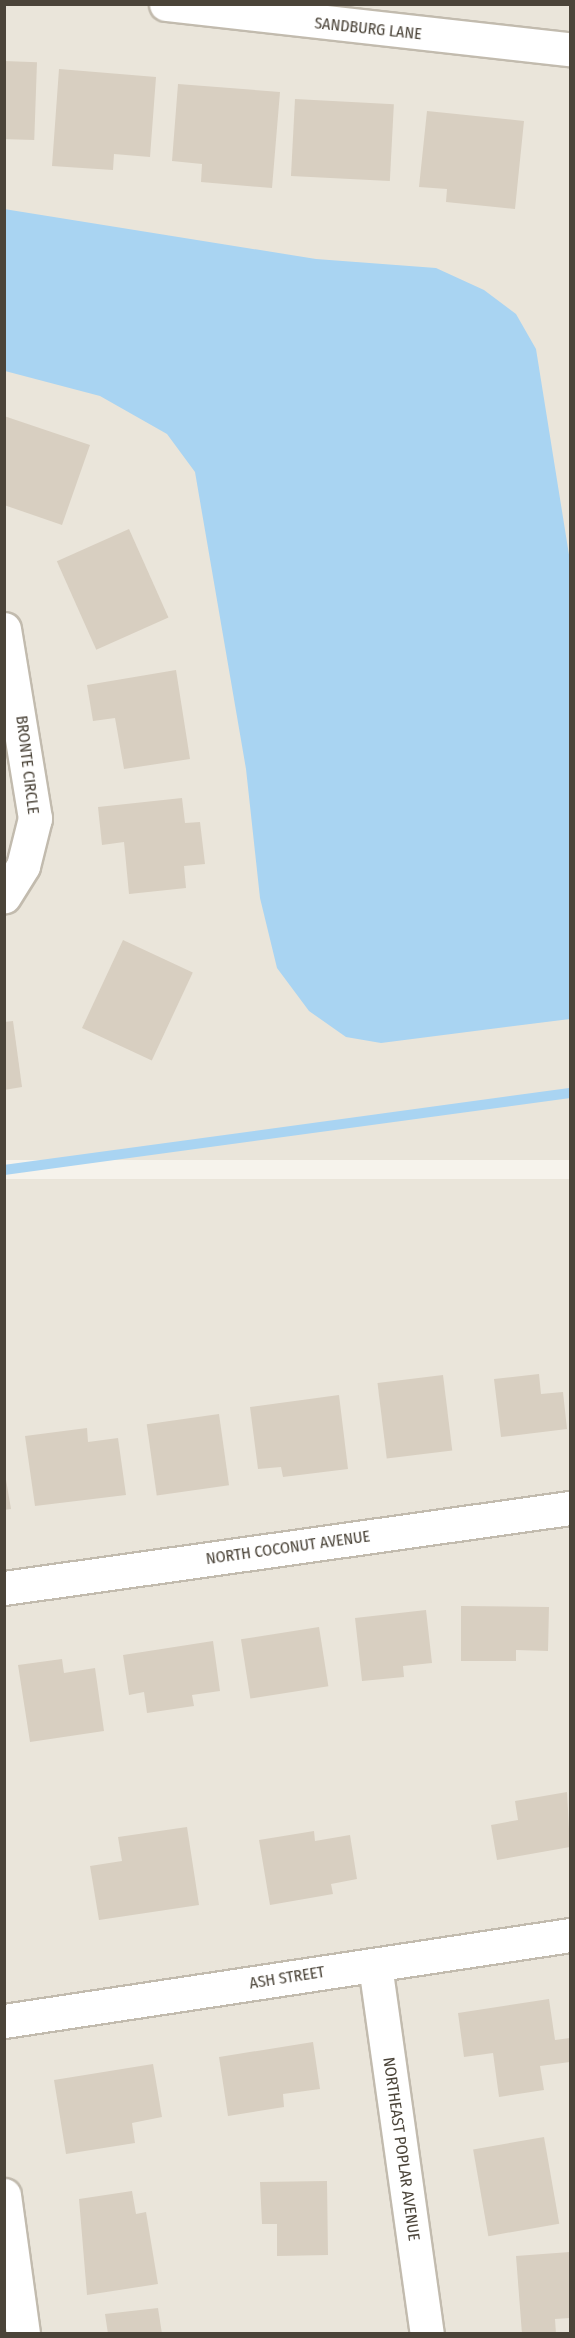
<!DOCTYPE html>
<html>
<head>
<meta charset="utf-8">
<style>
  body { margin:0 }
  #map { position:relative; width:575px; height:2338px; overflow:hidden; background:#f6f3ec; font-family:"Fira Sans Condensed",sans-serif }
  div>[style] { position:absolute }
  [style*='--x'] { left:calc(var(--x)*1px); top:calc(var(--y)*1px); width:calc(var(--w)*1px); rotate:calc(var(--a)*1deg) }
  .residential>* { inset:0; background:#eae5da; transform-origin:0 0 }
  .water>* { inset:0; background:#a9d4f2 }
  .stream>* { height:10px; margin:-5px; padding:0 5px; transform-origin:5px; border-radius:5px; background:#a9d4f2 }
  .building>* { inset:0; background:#d8cfc1; transform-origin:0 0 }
  .roads { filter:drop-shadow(2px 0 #c2bbae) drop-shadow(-2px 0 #c2bbae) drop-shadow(0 2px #c2bbae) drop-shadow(0 -2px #c2bbae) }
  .street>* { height:33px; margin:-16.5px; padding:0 16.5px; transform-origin:16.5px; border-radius:16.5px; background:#fff }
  span { translate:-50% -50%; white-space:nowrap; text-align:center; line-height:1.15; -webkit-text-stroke:4.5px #fff; paint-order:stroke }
  .street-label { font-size:16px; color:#4b4439 }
  .frame { position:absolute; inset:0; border:6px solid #4b4439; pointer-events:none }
</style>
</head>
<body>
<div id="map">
  <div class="residential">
    <div style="left:4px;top:5px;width:566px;height:1127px"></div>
    <div style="left:570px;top:1072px;width:88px;height:570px;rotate:90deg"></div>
    <div style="left:570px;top:1179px;width:1154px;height:572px;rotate:90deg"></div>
  </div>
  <div class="water">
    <div style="clip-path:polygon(4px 209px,316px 259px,436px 268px,484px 290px,516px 314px,536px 349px,570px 561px,570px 1019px,381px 1043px,346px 1037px,309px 1011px,277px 968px,260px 898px,246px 769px,195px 472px,167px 434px,100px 396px,5px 371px)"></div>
  </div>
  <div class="stream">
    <div style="--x:4;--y:1170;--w:571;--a:-7.75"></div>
  </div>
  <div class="building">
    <div style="left:4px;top:61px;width:33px;height:78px;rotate:2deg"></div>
    <div style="clip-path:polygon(59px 69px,156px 77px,150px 157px,114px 154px,113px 170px,52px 166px)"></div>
    <div style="clip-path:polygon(178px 84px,280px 92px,272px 188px,201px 182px,202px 164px,172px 161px)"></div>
    <div style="left:295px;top:99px;width:99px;height:77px;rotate:3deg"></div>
    <div style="clip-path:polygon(427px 111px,524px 121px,515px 209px,446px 202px,447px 189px,419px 187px)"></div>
    <div style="clip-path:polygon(4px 416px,90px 445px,62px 525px,4px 505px)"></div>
    <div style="left:129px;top:529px;width:97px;height:79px;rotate:66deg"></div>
    <div style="clip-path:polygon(176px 670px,190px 759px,124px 769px,115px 718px,93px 721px,87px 685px)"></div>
    <div style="clip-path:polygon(182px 798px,185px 823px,200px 822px,205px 864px,184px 866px,186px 888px,129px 894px,124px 842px,102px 845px,98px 807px)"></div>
    <div style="left:123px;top:940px;width:77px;height:97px;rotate:25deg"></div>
    <div style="clip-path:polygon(13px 1021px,22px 1087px,4px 1090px,4px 1022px)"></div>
    <div style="clip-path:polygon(539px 1374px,541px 1394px,563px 1392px,567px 1429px,501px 1437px,494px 1379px)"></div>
    <div style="left:443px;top:1375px;width:76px;height:66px;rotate:83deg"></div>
    <div style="clip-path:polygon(339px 1395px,348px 1469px,283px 1477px,281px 1467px,258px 1469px,250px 1407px)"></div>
    <div style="left:219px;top:1414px;width:72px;height:73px;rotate:82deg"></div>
    <div style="clip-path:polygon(87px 1428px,88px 1442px,118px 1438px,126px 1495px,35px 1506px,25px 1436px)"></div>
    <div style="clip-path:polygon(4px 1468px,11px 1509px,4px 1510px)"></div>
    <div style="clip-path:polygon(461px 1606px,549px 1607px,548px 1651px,516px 1650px,516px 1661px,461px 1661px)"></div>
    <div style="clip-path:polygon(426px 1610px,432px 1663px,403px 1666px,404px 1677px,362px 1681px,355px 1618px)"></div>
    <div style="left:319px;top:1627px;width:60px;height:79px;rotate:81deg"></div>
    <div style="clip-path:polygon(213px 1641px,220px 1691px,192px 1695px,194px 1706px,147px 1713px,144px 1692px,129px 1695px,123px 1655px)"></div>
    <div style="clip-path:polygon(62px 1659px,64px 1673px,95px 1668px,104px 1731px,30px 1742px,18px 1665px)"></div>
    <div style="clip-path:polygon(567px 1792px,570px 1847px,497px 1860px,491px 1825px,518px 1820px,515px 1801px)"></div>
    <div style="clip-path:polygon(187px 1827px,199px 1905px,99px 1920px,90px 1866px,122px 1861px,118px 1837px)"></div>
    <div style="clip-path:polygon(314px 1831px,315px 1841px,350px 1835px,357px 1879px,331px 1884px,333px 1894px,270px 1905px,259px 1840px)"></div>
    <div style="clip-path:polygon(549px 1999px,555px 2040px,570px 2038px,570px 2062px,540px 2066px,544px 2090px,499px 2097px,493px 2053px,464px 2057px,458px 2013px)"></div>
    <div style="clip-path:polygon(313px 2042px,320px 2089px,283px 2094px,284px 2107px,228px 2116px,219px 2057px)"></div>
    <div style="clip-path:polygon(153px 2064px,162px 2117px,132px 2123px,135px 2143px,66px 2154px,54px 2080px)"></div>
    <div style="left:544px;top:2137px;width:88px;height:72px;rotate:80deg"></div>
    <div style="clip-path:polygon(327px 2181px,328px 2255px,277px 2256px,277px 2224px,262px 2224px,260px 2182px)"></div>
    <div style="clip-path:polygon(132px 2191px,136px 2214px,146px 2212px,158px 2284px,87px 2295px,79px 2199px)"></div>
    <div style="clip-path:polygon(570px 2252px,570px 2318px,555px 2319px,556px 2334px,522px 2334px,516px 2256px)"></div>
    <div style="clip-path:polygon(158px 2308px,162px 2334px,108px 2334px,105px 2314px)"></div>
  </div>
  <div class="roads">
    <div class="street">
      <div style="--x:166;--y:4;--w:406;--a:6.4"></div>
      <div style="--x:4;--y:629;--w:192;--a:80.7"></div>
      <div style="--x:35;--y:818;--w:49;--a:104"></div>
      <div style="--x:23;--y:866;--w:36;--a:122"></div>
      <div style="--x:4;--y:1588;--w:572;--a:-8.05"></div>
      <div style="--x:375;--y:1965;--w:373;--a:82"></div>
      <div style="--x:4;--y:2021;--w:572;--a:-8.64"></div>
      <div style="--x:4;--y:2195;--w:140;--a:82.2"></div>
    </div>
  </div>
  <div class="street-label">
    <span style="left:368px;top:29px;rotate:6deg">SANDBURG LANE</span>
    <span style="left:27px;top:765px;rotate:83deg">BRONTE CIRCLE</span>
    <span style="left:288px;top:1548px;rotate:-8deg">NORTH COCONUT AVENUE</span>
    <span style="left:287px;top:1978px;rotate:-9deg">ASH STREET</span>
    <span style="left:401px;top:2149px;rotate:82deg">NORTHEAST POPLAR AVENUE</span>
  </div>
  <div class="frame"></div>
</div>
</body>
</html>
